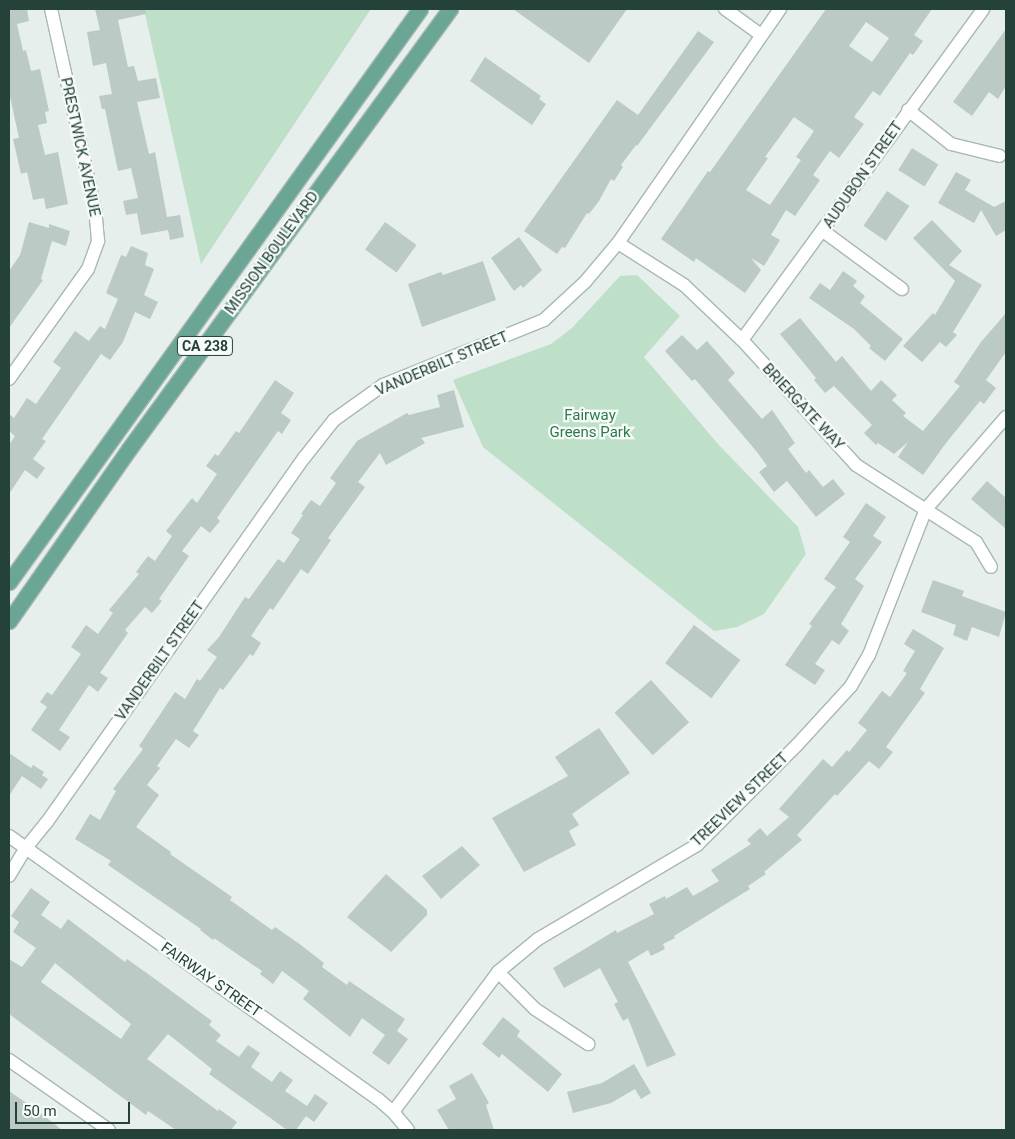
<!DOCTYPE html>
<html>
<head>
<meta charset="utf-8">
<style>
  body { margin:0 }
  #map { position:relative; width:1015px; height:1139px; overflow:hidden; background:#e6efeb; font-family:Roboto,sans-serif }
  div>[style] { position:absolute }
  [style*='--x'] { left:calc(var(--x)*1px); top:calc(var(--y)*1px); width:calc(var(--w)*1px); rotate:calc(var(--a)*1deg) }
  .green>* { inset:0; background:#bfe0c8 }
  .building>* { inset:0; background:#bbcac4; transform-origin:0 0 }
  .roads { filter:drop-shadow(1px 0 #a8b8b2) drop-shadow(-1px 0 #a8b8b2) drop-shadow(0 1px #a8b8b2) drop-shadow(0 -1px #a8b8b2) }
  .minor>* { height:12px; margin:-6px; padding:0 6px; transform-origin:6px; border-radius:6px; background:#fff }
  .primary>* { height:15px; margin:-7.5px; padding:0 7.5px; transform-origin:7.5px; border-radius:7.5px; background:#6aa596 }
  span { translate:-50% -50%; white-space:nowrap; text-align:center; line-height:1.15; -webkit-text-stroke:4.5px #f7fbf9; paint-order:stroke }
  .shield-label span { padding:1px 4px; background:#f7fbf9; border:1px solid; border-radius:4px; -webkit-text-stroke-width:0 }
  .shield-label { font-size:14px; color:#24423a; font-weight:700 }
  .street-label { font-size:15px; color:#24423a }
  .park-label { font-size:15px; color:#2d7a4b }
  .frame { position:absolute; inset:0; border:10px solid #24423a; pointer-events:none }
  .scale { position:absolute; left:15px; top:1102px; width:115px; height:22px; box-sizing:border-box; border:2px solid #24423a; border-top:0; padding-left:6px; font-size:15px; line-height:18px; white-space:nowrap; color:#24423a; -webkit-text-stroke:4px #f7fbf9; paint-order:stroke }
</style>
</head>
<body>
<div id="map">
  <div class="green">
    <div style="clip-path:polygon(144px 9px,371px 9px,201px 264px)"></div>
    <div style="clip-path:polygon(637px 275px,680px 316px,644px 357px,718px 444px,798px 527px,806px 554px,764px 614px,737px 627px,714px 631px,483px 447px,453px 380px,551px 344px,572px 328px,620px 276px)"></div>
  </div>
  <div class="building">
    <div style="clip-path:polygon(14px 9px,27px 9px,29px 21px,17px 24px,23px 51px,26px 50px,31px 71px,40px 69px,49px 111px,45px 112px,47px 123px,38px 125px,45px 155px,58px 152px,68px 204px,46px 209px,44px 198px,33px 200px,27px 172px,21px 174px,13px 139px,19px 138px,9px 92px,9px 10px)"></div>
    <div style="clip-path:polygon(95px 9px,145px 9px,146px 14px,118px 20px,128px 67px,134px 66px,138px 81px,156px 78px,160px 98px,137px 102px,149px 154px,155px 152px,167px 217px,180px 215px,184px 237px,170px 240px,168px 230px,141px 235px,137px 213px,126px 215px,123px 201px,138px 198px,131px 168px,118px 171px,105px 109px,102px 109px,99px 96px,112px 94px,106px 63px,93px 66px,87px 32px,100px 30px)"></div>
    <div style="clip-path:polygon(513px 9px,627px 9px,589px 63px)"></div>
    <div style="clip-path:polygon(evenodd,826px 9px,932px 9px,914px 35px,923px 41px,913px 55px,910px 53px,880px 96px,873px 91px,854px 117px,864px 124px,839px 158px,830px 151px,813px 175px,820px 180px,795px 216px,786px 210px,771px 235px,780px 240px,764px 266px,751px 258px,761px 270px,745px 293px,696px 258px,694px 262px,661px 239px,708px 171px,710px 172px,826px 9px,866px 22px,889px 38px,872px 62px,849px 46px,866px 22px,826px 9px,794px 117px,814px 131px,796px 157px,801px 160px,770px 205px,746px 190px,768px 158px,765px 157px,794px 117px)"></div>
    <div style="clip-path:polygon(1006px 29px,1006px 86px,998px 99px,989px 92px,972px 116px,953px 102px)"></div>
    <div style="clip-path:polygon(698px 31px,714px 42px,637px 146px,636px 145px,621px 165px,623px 167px,614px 181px,611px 179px,599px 201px,589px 214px,587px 213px,565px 248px,562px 247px,557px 254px,524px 231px,617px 100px,638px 115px)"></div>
    <div style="clip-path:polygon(485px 57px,541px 96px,539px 99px,546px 104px,532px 125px,470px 81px)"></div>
    <div style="left:912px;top:148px;width:31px;height:26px;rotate:32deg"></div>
    <div style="clip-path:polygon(956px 172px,971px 180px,965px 190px,994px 207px,1006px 201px,1006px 230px,996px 236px,981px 210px,974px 223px,938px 203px)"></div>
    <div style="left:887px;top:191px;width:27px;height:42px;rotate:34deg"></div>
    <div style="clip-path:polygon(932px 220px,962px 251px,949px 265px,982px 285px,953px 332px,957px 335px,946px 347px,940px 342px,922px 362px,903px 346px,933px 313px,935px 315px,955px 281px,913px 238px)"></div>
    <div style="clip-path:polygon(29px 222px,49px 228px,49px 224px,70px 231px,66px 246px,52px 241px,41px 279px,43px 280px,9px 328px,9px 271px,20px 255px)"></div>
    <div style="left:385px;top:222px;width:39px;height:34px;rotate:36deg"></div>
    <div style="clip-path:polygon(519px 237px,542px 270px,523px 288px,521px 285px,514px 291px,491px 258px)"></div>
    <div style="clip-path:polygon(131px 246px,148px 253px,145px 265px,154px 269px,144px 295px,158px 302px,150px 319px,135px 312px,123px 342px,110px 360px,101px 354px,42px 439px,46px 441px,33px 459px,45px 468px,37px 479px,25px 470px,9px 494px,9px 445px,15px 436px,9px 431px,9px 414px,14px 418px,27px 398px,36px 404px,61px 368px,53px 362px,75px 331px,89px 341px,100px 326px,105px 329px,118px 299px,106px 293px,121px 255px,126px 257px)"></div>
    <div style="clip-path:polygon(483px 261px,496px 300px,422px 327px,408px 284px,441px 272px,443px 275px)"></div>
    <div style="clip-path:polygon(843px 271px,857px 281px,853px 286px,865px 296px,860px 303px,903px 339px,885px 361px,869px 348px,871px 346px,854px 329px,809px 298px,820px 283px,830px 290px)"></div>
    <div style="clip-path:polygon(1006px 313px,1006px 352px,986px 380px,996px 388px,984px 404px,980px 401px,946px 443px,923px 475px,898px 457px,908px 442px,894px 454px,878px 443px,876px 445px,864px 433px,872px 425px,834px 386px,825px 393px,814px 380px,816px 378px,780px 334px,800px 318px,836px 362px,842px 356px,871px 391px,881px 380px,897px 395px,892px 400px,906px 413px,903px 416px,923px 431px,960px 386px,954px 382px,981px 342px)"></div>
    <div style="clip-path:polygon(682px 335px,697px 350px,707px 341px,735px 373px,728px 380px,762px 419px,772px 410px,795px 443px,788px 449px,806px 473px,809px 470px,823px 487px,833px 479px,845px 494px,816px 517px,787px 481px,774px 492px,759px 472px,767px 466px,757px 452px,695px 379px,692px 381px,665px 351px)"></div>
    <div style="clip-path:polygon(275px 380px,294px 393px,281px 413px,291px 420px,282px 434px,278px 431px,217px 518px,220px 521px,210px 533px,201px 526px,182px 551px,189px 556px,159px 599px,162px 601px,152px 613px,145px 607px,125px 630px,128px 633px,100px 673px,108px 678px,98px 692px,89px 685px,59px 730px,70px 737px,60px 751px,31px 730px,47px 707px,40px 702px,47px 692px,52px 695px,81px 654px,71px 647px,86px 625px,98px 634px,113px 613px,109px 610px,139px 574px,136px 572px,148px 556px,155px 561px,172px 536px,166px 531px,192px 498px,197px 503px,217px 474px,206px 466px,215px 454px,218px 456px,236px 431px,239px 433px)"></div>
    <div style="clip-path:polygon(454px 390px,464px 427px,421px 438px,425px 443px,386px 465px,380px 453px,358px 482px,365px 487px,328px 538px,331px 540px,308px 574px,301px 569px,273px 610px,270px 608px,251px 636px,261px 643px,253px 656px,250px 654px,223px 690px,220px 688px,193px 731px,199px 735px,189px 748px,176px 739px,157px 766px,160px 768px,147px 785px,159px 795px,136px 827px,171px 852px,170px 854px,232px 897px,230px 900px,272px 930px,275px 927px,301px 945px,324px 963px,322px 967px,347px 985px,349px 981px,405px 1019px,397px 1031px,408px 1039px,389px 1065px,372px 1053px,385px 1035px,362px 1018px,350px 1037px,303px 999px,309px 991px,282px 971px,273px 984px,260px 974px,262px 971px,214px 938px,213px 940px,200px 930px,201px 929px,108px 865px,111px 861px,75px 839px,90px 814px,100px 820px,116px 791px,113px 789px,143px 749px,139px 746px,175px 692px,185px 699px,197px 679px,200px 681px,217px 657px,207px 650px,219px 637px,245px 597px,249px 599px,278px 559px,284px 563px,300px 539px,291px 533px,303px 515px,301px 514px,311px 500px,320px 506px,336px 483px,330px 478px,357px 441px,407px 413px,409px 415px,440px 407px,437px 395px)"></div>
    <div style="clip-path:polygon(987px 481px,1006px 498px,1006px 529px,971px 499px)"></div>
    <div style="clip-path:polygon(866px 503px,886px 517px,873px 536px,882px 542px,855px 579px,864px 586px,841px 624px,849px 631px,839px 645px,832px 640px,815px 664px,825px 670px,815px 685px,785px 665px,812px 626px,809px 624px,836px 587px,824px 579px,850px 542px,843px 537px)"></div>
    <div style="clip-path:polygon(933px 580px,964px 591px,962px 596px,1006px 612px,999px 637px,972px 627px,967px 641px,953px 635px,956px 625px,921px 612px)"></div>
    <div style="left:694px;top:625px;width:58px;height:48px;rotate:37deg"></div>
    <div style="clip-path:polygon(913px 629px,944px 648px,920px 689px,925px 693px,886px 747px,893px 752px,879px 769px,869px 761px,837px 796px,835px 794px,797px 835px,802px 840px,764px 872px,766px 874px,748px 886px,750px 889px,674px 936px,675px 938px,663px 944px,665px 949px,651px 956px,648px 950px,628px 962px,676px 1055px,647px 1067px,628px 1018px,623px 1021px,614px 1004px,618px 1002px,600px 968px,564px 988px,553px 968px,616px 930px,617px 933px,654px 914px,649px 904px,665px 896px,666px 899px,687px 887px,693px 896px,719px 881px,711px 870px,751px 844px,747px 840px,760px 828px,767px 836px,789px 817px,779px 809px,823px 759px,832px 767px,847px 750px,849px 752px,867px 730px,858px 723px,882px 691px,890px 697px,907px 673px,903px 671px,915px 651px,904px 644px)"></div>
    <div style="left:651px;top:680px;width:57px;height:49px;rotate:48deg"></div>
    <div style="clip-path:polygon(599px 728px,630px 773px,572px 814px,579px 825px,569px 831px,576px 845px,524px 872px,492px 818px,568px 776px,555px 757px)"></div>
    <div style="clip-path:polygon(9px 753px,31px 768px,33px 765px,44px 772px,42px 775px,48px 779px,41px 789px,22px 776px,9px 796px)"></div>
    <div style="clip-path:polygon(462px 846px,480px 865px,441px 899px,422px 876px)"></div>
    <div style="clip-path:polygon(386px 874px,427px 910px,427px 915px,391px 952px,347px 917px)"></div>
    <div style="clip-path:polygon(evenodd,31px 888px,50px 902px,41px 915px,61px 929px,68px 919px,125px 962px,127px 959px,155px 979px,212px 1021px,209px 1025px,221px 1035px,216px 1041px,239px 1057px,248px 1045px,260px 1053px,251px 1067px,272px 1082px,280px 1071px,293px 1080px,285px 1091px,307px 1106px,315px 1094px,328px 1103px,314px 1122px,306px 1116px,296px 1130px,287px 1130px,209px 1074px,212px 1069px,168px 1034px,147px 1059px,218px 1111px,219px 1109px,237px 1122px,231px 1130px,176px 1130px,148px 1111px,146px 1115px,9px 1014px,9px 959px,22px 967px,36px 948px,13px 932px,19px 922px,11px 916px,31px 888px,55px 963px,131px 1024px,121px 1039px,41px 982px,55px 963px)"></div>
    <div style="clip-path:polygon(503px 1017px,520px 1031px,517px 1036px,562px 1074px,548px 1092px,502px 1054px,499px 1058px,482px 1044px)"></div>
    <div style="clip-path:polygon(634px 1064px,651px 1093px,641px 1099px,635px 1089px,611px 1103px,573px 1113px,567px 1092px,602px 1083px)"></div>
    <div style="clip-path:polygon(472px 1073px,489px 1103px,486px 1105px,494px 1130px,449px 1130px,437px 1110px,456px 1099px,449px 1086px)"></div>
    <div style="clip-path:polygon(9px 1091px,38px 1111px,62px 1130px,9px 1130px)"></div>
  </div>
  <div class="roads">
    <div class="minor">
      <div style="--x:725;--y:9;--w:44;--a:35.8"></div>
      <div style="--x:908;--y:110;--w:55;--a:38.3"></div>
      <div style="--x:951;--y:144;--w:50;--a:13.8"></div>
      <div style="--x:823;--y:231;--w:98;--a:36.3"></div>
      <div style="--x:618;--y:243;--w:78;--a:32.5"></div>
      <div style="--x:684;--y:285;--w:80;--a:43.5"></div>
      <div style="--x:742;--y:340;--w:169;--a:47.6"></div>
      <div style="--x:856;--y:465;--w:143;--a:32.7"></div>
      <div style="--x:976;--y:542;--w:29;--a:59"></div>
      <div style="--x:742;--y:340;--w:409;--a:-53.9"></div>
      <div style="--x:9;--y:379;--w:135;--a:-54.3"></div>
      <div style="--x:88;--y:269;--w:30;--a:-70"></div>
      <div style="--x:98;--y:241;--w:32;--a:-95"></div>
      <div style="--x:95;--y:209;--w:205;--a:-102.4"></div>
      <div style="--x:9;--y:836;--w:453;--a:35.5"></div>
      <div style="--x:378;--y:1099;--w:20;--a:41"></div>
      <div style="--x:393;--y:1112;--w:23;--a:50"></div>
      <div style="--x:9;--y:876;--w:31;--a:-59"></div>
      <div style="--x:25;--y:849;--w:35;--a:-51"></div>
      <div style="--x:47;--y:822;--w:446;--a:-54.8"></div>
      <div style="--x:304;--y:458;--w:48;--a:-51.7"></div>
      <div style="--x:334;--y:420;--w:60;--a:-35.5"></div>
      <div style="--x:383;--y:385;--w:174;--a:-22"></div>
      <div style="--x:544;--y:320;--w:56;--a:-42.8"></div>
      <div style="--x:585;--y:282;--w:51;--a:-49.8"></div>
      <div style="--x:618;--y:243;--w:285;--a:-55.3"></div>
      <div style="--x:498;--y:972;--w:52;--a:45"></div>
      <div style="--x:535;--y:1009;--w:64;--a:33.4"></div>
      <div style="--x:9;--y:1060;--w:122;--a:35"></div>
      <div style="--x:393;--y:1112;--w:175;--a:-53.1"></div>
      <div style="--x:498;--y:972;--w:52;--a:-39.5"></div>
      <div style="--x:538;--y:939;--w:185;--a:-30.6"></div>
      <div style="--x:697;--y:845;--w:141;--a:-45"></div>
      <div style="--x:797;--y:745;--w:80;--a:-47.5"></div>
      <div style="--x:851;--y:686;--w:36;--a:-60"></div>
      <div style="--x:869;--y:655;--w:157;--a:-68.7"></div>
      <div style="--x:926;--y:509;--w:122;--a:-49"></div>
    </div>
    <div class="primary">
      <div style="--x:9;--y:582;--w:705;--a:-54.35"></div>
      <div style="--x:9;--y:621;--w:210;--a:-55.1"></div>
      <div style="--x:129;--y:449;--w:545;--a:-53.89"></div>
    </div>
  </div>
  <div class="shield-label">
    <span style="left:205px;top:346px">CA 238</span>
  </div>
  <div class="street-label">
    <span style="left:80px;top:147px;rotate:78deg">PRESTWICK AVENUE</span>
    <span style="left:863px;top:175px;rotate:-55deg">AUDUBON STREET</span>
    <span style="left:272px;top:253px;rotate:-54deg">MISSION BOULEVARD</span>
    <span style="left:442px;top:364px;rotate:-23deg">VANDERBILT STREET</span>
    <span style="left:803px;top:407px;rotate:47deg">BRIERGATE WAY</span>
    <span style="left:160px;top:661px;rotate:-55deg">VANDERBILT STREET</span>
    <span style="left:740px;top:800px;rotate:-44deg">TREEVIEW STREET</span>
    <span style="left:211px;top:980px;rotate:35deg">FAIRWAY STREET</span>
  </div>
  <div class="park-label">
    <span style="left:590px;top:424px">Fairway<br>Greens Park</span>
  </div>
  <div class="frame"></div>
  <div class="scale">50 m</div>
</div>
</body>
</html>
